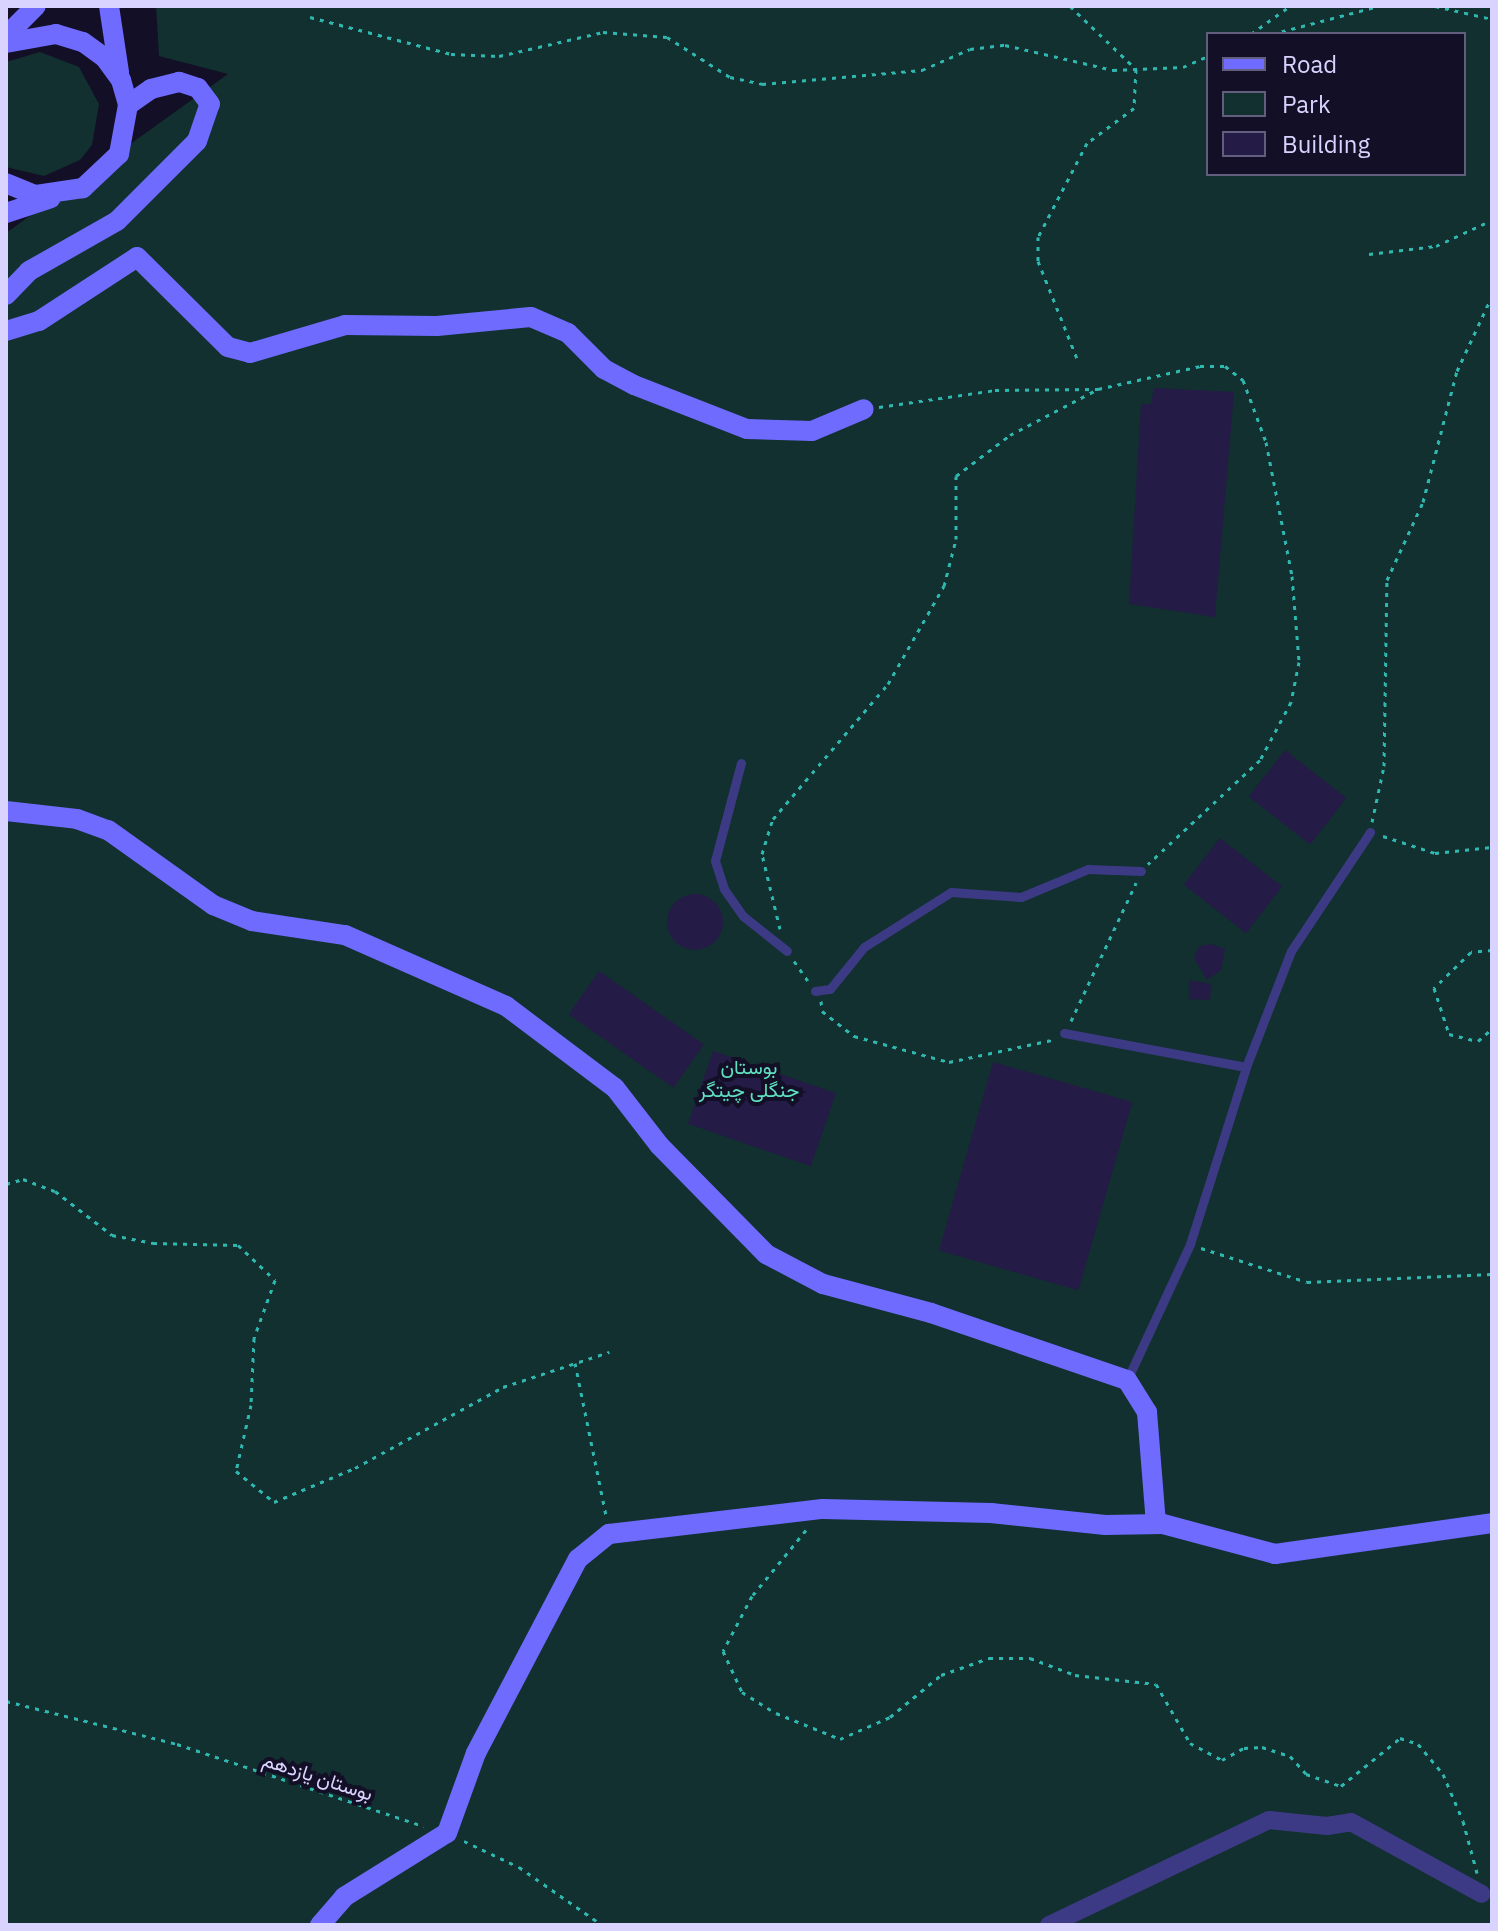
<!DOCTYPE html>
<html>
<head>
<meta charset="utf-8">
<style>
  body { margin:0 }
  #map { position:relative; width:1498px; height:1931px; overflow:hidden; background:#130f26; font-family:"IBM Plex Sans",Vazirmatn,sans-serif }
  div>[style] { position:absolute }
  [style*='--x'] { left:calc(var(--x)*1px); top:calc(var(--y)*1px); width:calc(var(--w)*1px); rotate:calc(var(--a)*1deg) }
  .green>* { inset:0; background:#12302f }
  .building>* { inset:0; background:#241b47; transform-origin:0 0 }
  .round { border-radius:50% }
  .path>* { height:3px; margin-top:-1.5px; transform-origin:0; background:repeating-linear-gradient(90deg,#2fb8b0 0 4px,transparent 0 10px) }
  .lane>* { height:9px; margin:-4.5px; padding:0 4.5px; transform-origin:4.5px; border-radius:4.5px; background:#3d3a85 }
  .street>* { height:18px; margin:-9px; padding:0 9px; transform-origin:9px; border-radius:9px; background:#3d3a85 }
  .secondary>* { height:20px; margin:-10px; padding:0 10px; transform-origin:10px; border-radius:10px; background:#6f6bff }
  span { translate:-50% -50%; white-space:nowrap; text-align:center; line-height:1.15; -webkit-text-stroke:8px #130f26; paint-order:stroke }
  .park-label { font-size:20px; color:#5fe0c0 }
  .street-label { font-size:20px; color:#d9d4ff }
  .frame { position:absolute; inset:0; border:8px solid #d9d4ff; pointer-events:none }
  .legend { position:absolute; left:1206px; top:32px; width:260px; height:144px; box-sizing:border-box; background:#130f26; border:2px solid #625e7d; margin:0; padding:10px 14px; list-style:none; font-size:24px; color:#d9d4ff }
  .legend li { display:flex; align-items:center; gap:16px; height:40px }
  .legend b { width:40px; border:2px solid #625e7d }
</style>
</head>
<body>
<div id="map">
  <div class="green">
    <div style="clip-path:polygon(evenodd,156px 6px,1492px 6px,1492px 1925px,6px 1925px,6px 233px,228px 74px,159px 56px,156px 6px,1208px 34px,1464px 34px,1464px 174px,1208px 174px,1208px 34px)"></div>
    <div style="clip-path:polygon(40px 52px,79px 67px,99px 104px,92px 145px,80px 160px,44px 176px,6px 167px,6px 62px)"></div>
  </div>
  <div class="building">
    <div style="clip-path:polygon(1154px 388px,1234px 392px,1215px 617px,1129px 604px,1141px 404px,1151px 404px)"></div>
    <div style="left:1285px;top:750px;width:78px;height:59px;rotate:38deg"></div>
    <div style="left:1220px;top:838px;width:79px;height:59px;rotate:38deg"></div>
    <div class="round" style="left:667px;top:894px;width:56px;height:56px"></div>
    <div style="clip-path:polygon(1211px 944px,1225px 949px,1221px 970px,1207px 980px,1194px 958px,1199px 946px)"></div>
    <div style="left:599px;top:971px;width:128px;height:53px;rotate:35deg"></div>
    <div style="clip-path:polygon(1189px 980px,1211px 984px,1210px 1000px,1189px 999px)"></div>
    <div style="left:713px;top:1051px;width:130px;height:77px;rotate:19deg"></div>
    <div style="left:993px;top:1062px;width:145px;height:196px;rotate:16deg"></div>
  </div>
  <div class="path">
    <div style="--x:1070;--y:6;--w:91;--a:43.7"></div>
    <div style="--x:1136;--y:69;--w:39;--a:93"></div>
    <div style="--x:1134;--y:108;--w:59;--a:143.3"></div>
    <div style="--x:1087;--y:143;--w:106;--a:117.5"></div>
    <div style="--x:1038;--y:237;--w:24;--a:90"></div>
    <div style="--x:1038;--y:261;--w:108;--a:68.2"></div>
    <div style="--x:1435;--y:6;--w:58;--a:12.8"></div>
    <div style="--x:310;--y:17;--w:146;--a:14.7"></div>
    <div style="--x:451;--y:54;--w:48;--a:2.4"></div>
    <div style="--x:499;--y:56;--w:107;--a:-13"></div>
    <div style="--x:603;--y:32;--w:64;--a:4.5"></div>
    <div style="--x:667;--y:37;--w:75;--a:32.4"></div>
    <div style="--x:730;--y:77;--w:33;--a:12"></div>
    <div style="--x:762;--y:84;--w:161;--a:-5"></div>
    <div style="--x:922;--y:70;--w:52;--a:-23.6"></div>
    <div style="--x:970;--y:49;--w:35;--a:-7"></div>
    <div style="--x:1005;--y:45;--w:111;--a:13"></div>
    <div style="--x:1113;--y:70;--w:70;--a:-2.5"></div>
    <div style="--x:1183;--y:67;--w:27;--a:-24"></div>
    <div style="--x:1251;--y:34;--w:48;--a:-35.7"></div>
    <div style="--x:1272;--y:34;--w:111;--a:-14.7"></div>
    <div style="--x:1369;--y:254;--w:67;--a:-6.8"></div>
    <div style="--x:1436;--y:246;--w:62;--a:-24.9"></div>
    <div style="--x:879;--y:407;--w:117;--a:-8.3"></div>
    <div style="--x:995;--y:390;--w:103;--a:-0.6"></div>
    <div style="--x:1098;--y:389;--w:105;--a:-12.7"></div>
    <div style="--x:1200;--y:366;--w:25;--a:0"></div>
    <div style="--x:1225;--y:366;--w:23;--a:38"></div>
    <div style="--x:1243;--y:380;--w:66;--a:69.6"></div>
    <div style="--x:1266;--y:442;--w:136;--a:79"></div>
    <div style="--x:1292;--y:576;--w:86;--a:85.3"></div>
    <div style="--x:1299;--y:662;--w:41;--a:101.3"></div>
    <div style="--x:1291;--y:702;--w:66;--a:118.1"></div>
    <div style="--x:1260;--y:760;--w:153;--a:137.1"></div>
    <div style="--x:1372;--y:822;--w:57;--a:-77.9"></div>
    <div style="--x:1384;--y:766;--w:186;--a:-89.1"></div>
    <div style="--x:1387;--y:580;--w:86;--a:-65.2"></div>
    <div style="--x:1423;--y:502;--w:135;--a:-75.5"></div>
    <div style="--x:1457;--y:371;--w:83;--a:-65"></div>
    <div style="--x:1383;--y:836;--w:55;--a:18.1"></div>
    <div style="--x:1435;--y:853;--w:57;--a:-6"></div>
    <div style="--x:780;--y:929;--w:77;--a:-103.5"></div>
    <div style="--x:762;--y:854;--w:37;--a:-73"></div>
    <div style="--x:773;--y:819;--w:177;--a:-49.6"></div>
    <div style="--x:888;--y:684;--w:113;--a:-60.3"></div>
    <div style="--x:944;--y:586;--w:49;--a:-75.7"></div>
    <div style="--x:956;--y:539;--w:63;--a:-90"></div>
    <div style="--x:956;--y:476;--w:68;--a:-37.2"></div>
    <div style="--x:1010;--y:435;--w:99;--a:-27.6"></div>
    <div style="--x:1492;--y:950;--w:21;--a:175"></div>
    <div style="--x:1471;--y:952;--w:52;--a:135.8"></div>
    <div style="--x:1434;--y:988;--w:48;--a:71.9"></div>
    <div style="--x:1449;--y:1034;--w:30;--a:14"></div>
    <div style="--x:1478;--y:1041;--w:18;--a:-41"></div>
    <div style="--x:794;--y:961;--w:24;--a:55"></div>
    <div style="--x:821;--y:1001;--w:10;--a:84"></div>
    <div style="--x:822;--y:1011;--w:41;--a:38"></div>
    <div style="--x:854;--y:1036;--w:98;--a:15.3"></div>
    <div style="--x:949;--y:1062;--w:105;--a:-12.1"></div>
    <div style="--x:1071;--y:1021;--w:153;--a:-64.8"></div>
    <div style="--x:6;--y:1184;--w:18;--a:-16"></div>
    <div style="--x:23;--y:1179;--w:34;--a:21"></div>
    <div style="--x:55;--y:1191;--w:72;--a:37.7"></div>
    <div style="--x:112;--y:1235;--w:42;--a:11"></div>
    <div style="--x:153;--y:1243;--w:85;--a:1.3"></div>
    <div style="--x:238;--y:1245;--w:51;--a:43.4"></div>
    <div style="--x:275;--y:1280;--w:62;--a:109.9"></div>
    <div style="--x:254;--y:1338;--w:67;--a:92.6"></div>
    <div style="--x:251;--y:1405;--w:68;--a:102.8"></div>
    <div style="--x:236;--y:1471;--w:49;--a:39.2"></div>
    <div style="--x:274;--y:1502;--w:88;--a:-22.8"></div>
    <div style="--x:355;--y:1468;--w:169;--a:-28.7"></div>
    <div style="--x:503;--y:1387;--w:112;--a:-18.3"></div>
    <div style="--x:1201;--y:1248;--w:111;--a:17.8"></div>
    <div style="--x:1307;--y:1282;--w:185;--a:-2.5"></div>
    <div style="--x:575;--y:1363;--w:155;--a:78.5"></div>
    <div style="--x:806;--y:1530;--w:85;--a:129.3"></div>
    <div style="--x:752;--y:1596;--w:62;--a:117.8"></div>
    <div style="--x:723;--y:1651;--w:45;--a:65.1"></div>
    <div style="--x:742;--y:1692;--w:40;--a:32"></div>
    <div style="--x:776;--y:1713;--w:69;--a:22.1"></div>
    <div style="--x:840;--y:1739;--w:55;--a:-23.7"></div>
    <div style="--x:890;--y:1717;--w:66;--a:-39.5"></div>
    <div style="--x:941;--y:1675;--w:51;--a:-19.5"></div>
    <div style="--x:989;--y:1658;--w:41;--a:0"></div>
    <div style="--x:1030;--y:1658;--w:48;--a:20.7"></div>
    <div style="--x:1075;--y:1675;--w:81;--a:6.3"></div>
    <div style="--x:1156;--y:1684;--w:68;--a:60"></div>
    <div style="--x:1190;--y:1743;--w:36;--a:28"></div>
    <div style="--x:1222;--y:1760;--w:25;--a:-29"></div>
    <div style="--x:1244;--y:1748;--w:18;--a:-3"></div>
    <div style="--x:1262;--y:1747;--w:29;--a:18"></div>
    <div style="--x:1290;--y:1756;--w:24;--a:48"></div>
    <div style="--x:1306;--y:1774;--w:37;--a:19"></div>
    <div style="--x:1341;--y:1786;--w:76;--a:-39.1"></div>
    <div style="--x:1400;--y:1738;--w:19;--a:18"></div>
    <div style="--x:1418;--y:1744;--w:39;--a:50"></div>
    <div style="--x:1443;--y:1774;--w:51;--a:66.9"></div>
    <div style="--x:1463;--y:1821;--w:54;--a:74.9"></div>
    <div style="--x:6;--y:1701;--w:176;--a:14.1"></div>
    <div style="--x:177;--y:1744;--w:260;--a:18.4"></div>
    <div style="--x:464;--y:1841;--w:61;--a:25.3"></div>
    <div style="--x:519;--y:1867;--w:101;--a:34.9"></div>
  </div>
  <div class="lane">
    <div style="--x:741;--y:763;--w:101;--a:104.9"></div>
    <div style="--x:715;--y:861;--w:29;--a:72"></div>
    <div style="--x:724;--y:889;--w:33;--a:55"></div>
    <div style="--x:743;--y:916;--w:56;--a:38.5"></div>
    <div style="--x:815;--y:991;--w:15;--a:-8"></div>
    <div style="--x:830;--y:989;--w:54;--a:-51"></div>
    <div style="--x:864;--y:947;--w:103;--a:-32.3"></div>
    <div style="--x:951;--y:892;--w:70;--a:4.1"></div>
    <div style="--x:1021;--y:897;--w:73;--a:-22.7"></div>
    <div style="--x:1088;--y:869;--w:53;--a:2.2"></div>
    <div style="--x:1064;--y:1033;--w:185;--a:10.6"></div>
    <div style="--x:1127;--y:1380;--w:150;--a:-65.1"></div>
    <div style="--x:1190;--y:1244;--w:186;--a:-72.4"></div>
    <div style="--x:1246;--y:1067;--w:124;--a:-68.8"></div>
    <div style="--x:1291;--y:951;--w:143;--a:-56.4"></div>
  </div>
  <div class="street">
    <div style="--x:1049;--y:1925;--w:244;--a:-25.5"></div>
    <div style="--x:1269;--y:1820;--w:58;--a:5.9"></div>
    <div style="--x:1327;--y:1826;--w:24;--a:-9"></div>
    <div style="--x:1351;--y:1822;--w:149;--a:28.8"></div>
  </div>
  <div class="secondary">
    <div style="--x:109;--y:6;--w:67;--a:81.4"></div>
    <div style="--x:6;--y:36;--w:42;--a:-45"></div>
    <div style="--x:6;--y:43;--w:51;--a:-10.2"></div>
    <div style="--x:56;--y:34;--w:28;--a:17"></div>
    <div style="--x:83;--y:42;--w:27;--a:36"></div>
    <div style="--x:105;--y:58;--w:27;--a:54"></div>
    <div style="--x:121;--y:80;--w:26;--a:74"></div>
    <div style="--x:128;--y:105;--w:50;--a:100.4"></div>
    <div style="--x:119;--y:154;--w:50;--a:136.6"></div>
    <div style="--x:83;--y:188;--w:49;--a:171.7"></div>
    <div style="--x:35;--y:195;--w:31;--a:-158"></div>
    <div style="--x:6;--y:213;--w:47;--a:-18.4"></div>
    <div style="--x:6;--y:295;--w:33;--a:-46"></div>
    <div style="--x:29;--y:271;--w:101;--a:-29.6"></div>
    <div style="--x:117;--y:221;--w:113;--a:-45"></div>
    <div style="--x:197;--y:141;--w:39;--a:-71"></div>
    <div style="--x:210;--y:104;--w:20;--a:-127"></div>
    <div style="--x:198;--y:88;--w:20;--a:-162"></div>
    <div style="--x:179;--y:82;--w:29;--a:166"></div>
    <div style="--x:151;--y:89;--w:28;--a:145"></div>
    <div style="--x:6;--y:331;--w:34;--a:-17"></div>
    <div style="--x:39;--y:321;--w:117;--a:-33.1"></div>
    <div style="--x:137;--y:257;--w:128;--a:44.7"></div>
    <div style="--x:228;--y:347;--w:23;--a:15"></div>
    <div style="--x:250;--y:353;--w:99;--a:-16.4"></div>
    <div style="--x:345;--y:325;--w:92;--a:0.6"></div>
    <div style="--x:437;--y:326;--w:94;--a:-5.5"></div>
    <div style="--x:531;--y:317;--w:40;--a:23.4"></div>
    <div style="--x:568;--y:333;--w:51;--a:45"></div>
    <div style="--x:604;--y:369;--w:34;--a:28"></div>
    <div style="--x:634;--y:385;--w:121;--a:21.3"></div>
    <div style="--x:747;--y:429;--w:65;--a:1.8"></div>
    <div style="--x:812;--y:431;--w:56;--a:-22.9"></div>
    <div style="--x:6;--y:811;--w:71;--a:6.4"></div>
    <div style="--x:77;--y:819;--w:33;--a:20"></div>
    <div style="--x:108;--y:830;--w:129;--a:35.5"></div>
    <div style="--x:213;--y:905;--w:42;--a:22.3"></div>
    <div style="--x:252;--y:921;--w:94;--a:8.6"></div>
    <div style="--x:345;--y:935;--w:176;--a:23.8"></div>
    <div style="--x:506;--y:1006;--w:136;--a:37"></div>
    <div style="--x:615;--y:1088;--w:72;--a:52.3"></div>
    <div style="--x:659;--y:1145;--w:153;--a:45.5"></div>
    <div style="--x:766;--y:1254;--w:64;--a:27.8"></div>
    <div style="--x:823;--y:1284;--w:112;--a:15"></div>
    <div style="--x:931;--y:1313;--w:207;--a:18.9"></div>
    <div style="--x:1127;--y:1380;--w:38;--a:58"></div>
    <div style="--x:1147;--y:1412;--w:111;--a:85.4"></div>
    <div style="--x:320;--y:1925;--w:37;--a:-49"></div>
    <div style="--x:344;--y:1897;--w:121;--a:-31.9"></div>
    <div style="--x:447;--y:1833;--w:85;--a:-70.1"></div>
    <div style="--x:476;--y:1753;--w:219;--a:-62.3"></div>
    <div style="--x:578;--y:1559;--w:40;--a:-39"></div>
    <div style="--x:609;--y:1534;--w:215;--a:-6.7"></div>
    <div style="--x:823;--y:1509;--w:168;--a:1.4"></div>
    <div style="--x:991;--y:1513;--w:115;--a:6"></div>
    <div style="--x:1105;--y:1525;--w:58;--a:-1"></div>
    <div style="--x:1163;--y:1524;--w:116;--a:15"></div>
    <div style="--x:1275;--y:1554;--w:219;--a:-8.1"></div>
  </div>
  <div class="park-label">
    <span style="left:749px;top:1078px">بوستان<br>جنگلی چیتگر</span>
  </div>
  <div class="street-label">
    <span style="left:318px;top:1776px;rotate:18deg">بوستان یازدهم</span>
  </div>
  <div class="frame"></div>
  <ul class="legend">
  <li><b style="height:10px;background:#6f6bff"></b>Road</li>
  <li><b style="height:22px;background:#12302f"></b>Park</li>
  <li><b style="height:22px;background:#241b47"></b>Building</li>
  </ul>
</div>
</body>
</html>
